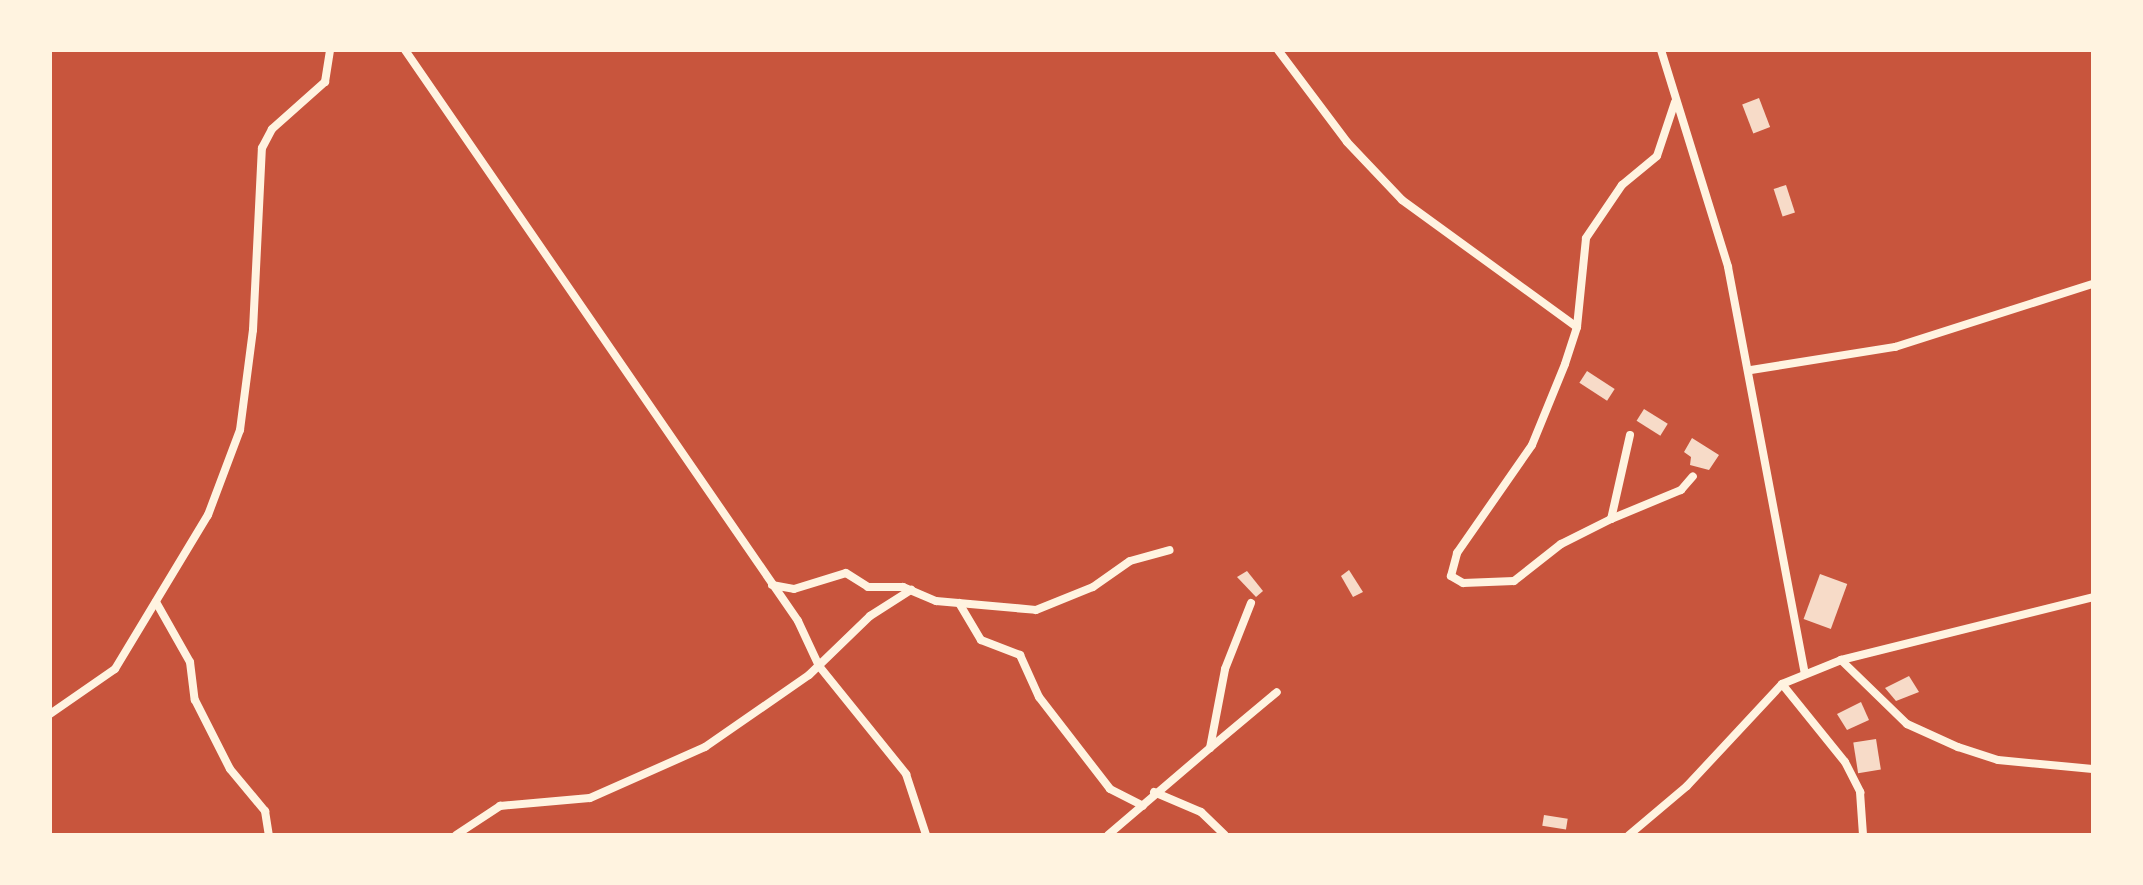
<!DOCTYPE html>
<html>
<head>
<meta charset="utf-8">
<style>
  body { margin:0 }
  #map { position:relative; width:2143px; height:885px; overflow:hidden; background:#c8553d; font-family:"Alegreya Sans",sans-serif }
  div>[style] { position:absolute }
  [style*='--x'] { left:calc(var(--x)*1px); top:calc(var(--y)*1px); width:calc(var(--w)*1px); rotate:calc(var(--a)*1deg) }
  .building>* { inset:0; background:#f7dbc8; transform-origin:0 0 }
  .minor>* { height:8px; margin:-4px; padding:0 4px; transform-origin:4px; border-radius:4px; background:#fff3e0 }
  span { translate:-50% -50%; white-space:nowrap; text-align:center; line-height:1.15; -webkit-text-stroke:9px #fff3e0; paint-order:stroke }
  .frame { position:absolute; inset:0; border:52px solid #fff3e0; pointer-events:none }
</style>
</head>
<body>
<div id="map">
  <div class="building">
    <div style="left:1759px;top:98px;width:31px;height:18px;rotate:69deg"></div>
    <div style="left:1786px;top:185px;width:29px;height:13px;rotate:72deg"></div>
    <div style="left:1587px;top:371px;width:33px;height:14px;rotate:33deg"></div>
    <div style="left:1644px;top:409px;width:28px;height:14px;rotate:32deg"></div>
    <div style="clip-path:polygon(1692px 438px,1719px 455px,1709px 470px,1690px 465px,1691px 457px,1684px 452px)"></div>
    <div style="clip-path:polygon(1349px 570px,1363px 592px,1353px 597px,1341px 576px)"></div>
    <div style="clip-path:polygon(1247px 571px,1263px 591px,1256px 597px,1237px 577px)"></div>
    <div style="left:1820px;top:574px;width:29px;height:48px;rotate:20deg"></div>
    <div style="clip-path:polygon(1909px 676px,1919px 692px,1896px 701px,1885px 688px)"></div>
    <div style="clip-path:polygon(1861px 702px,1869px 720px,1847px 730px,1837px 714px)"></div>
    <div style="left:1876px;top:739px;width:31px;height:23px;rotate:81deg"></div>
    <div style="left:1544px;top:815px;width:24px;height:11px;rotate:9deg"></div>
  </div>
  <div class="minor">
    <div style="--x:405;--y:50;--w:693;--a:55.46"></div>
    <div style="--x:798;--y:621;--w:50;--a:65"></div>
    <div style="--x:819;--y:666;--w:139;--a:51.1"></div>
    <div style="--x:906;--y:774;--w:64;--a:71.8"></div>
    <div style="--x:1278;--y:50;--w:115;--a:53.1"></div>
    <div style="--x:1347;--y:142;--w:80;--a:46.5"></div>
    <div style="--x:1402;--y:200;--w:216;--a:36"></div>
    <div style="--x:1661;--y:50;--w:227;--a:72.8"></div>
    <div style="--x:1728;--y:267;--w:414;--a:79.3"></div>
    <div style="--x:1751;--y:370;--w:146;--a:-9.1"></div>
    <div style="--x:1895;--y:347;--w:208;--a:-17.7"></div>
    <div style="--x:1630;--y:435;--w:86;--a:102.7"></div>
    <div style="--x:1611;--y:519;--w:56;--a:153.4"></div>
    <div style="--x:1561;--y:544;--w:60;--a:141.8"></div>
    <div style="--x:1514;--y:581;--w:51;--a:177.8"></div>
    <div style="--x:1463;--y:583;--w:14;--a:-150"></div>
    <div style="--x:1451;--y:576;--w:24;--a:-75"></div>
    <div style="--x:1457;--y:553;--w:131;--a:-55.2"></div>
    <div style="--x:1532;--y:445;--w:87;--a:-67.8"></div>
    <div style="--x:1565;--y:364;--w:39;--a:-72"></div>
    <div style="--x:1577;--y:327;--w:89;--a:-84.2"></div>
    <div style="--x:1586;--y:238;--w:64;--a:-55.8"></div>
    <div style="--x:1622;--y:185;--w:45;--a:-39.6"></div>
    <div style="--x:1657;--y:156;--w:57;--a:-71.6"></div>
    <div style="--x:1611;--y:519;--w:76;--a:-22.5"></div>
    <div style="--x:1681;--y:490;--w:18;--a:-49"></div>
    <div style="--x:772;--y:585;--w:22;--a:10"></div>
    <div style="--x:794;--y:589;--w:54;--a:-17.1"></div>
    <div style="--x:846;--y:573;--w:26;--a:32"></div>
    <div style="--x:868;--y:587;--w:35;--a:0"></div>
    <div style="--x:903;--y:587;--w:36;--a:23"></div>
    <div style="--x:936;--y:601;--w:100;--a:5.1"></div>
    <div style="--x:1036;--y:610;--w:61;--a:-22"></div>
    <div style="--x:1093;--y:587;--w:45;--a:-35.1"></div>
    <div style="--x:1130;--y:561;--w:41;--a:-15.4"></div>
    <div style="--x:156;--y:602;--w:69;--a:60.5"></div>
    <div style="--x:190;--y:662;--w:38;--a:83"></div>
    <div style="--x:195;--y:700;--w:77;--a:63.1"></div>
    <div style="--x:230;--y:769;--w:55;--a:50.2"></div>
    <div style="--x:265;--y:811;--w:24;--a:81"></div>
    <div style="--x:959;--y:603;--w:43;--a:59.3"></div>
    <div style="--x:981;--y:640;--w:42;--a:21"></div>
    <div style="--x:1020;--y:655;--w:46;--a:65.7"></div>
    <div style="--x:1039;--y:697;--w:116;--a:52.3"></div>
    <div style="--x:1110;--y:789;--w:37;--a:27"></div>
    <div style="--x:1841;--y:660;--w:92;--a:44.1"></div>
    <div style="--x:1907;--y:724;--w:56;--a:24.3"></div>
    <div style="--x:1958;--y:747;--w:42;--a:18"></div>
    <div style="--x:1998;--y:760;--w:95;--a:5.4"></div>
    <div style="--x:1782;--y:684;--w:100;--a:51.1"></div>
    <div style="--x:1845;--y:762;--w:34;--a:63"></div>
    <div style="--x:1860;--y:792;--w:43;--a:86"></div>
    <div style="--x:50;--y:714;--w:79;--a:-34.7"></div>
    <div style="--x:115;--y:669;--w:180;--a:-58.9"></div>
    <div style="--x:208;--y:515;--w:91;--a:-69.4"></div>
    <div style="--x:240;--y:430;--w:101;--a:-82.6"></div>
    <div style="--x:253;--y:330;--w:182;--a:-87.2"></div>
    <div style="--x:262;--y:148;--w:21;--a:-62"></div>
    <div style="--x:272;--y:129;--w:71;--a:-41.6"></div>
    <div style="--x:325;--y:82;--w:32;--a:-81"></div>
    <div style="--x:1210;--y:748;--w:87;--a:-39.9"></div>
    <div style="--x:1154;--y:792;--w:51;--a:23.1"></div>
    <div style="--x:1201;--y:812;--w:33;--a:44"></div>
    <div style="--x:456;--y:835;--w:53;--a:-33.4"></div>
    <div style="--x:500;--y:806;--w:90;--a:-5.1"></div>
    <div style="--x:590;--y:798;--w:126;--a:-23.9"></div>
    <div style="--x:705;--y:747;--w:126;--a:-34.7"></div>
    <div style="--x:809;--y:675;--w:85;--a:-44"></div>
    <div style="--x:870;--y:616;--w:49;--a:-32.4"></div>
    <div style="--x:1108;--y:835;--w:134;--a:-40.5"></div>
    <div style="--x:1210;--y:748;--w:80;--a:-79.2"></div>
    <div style="--x:1225;--y:669;--w:71;--a:-68.5"></div>
    <div style="--x:1629;--y:835;--w:76;--a:-40.2"></div>
    <div style="--x:1687;--y:786;--w:139;--a:-47"></div>
    <div style="--x:1782;--y:684;--w:64;--a:-22.1"></div>
    <div style="--x:1841;--y:660;--w:260;--a:-14"></div>
  </div>
  <div class="frame"></div>
</div>
</body>
</html>
